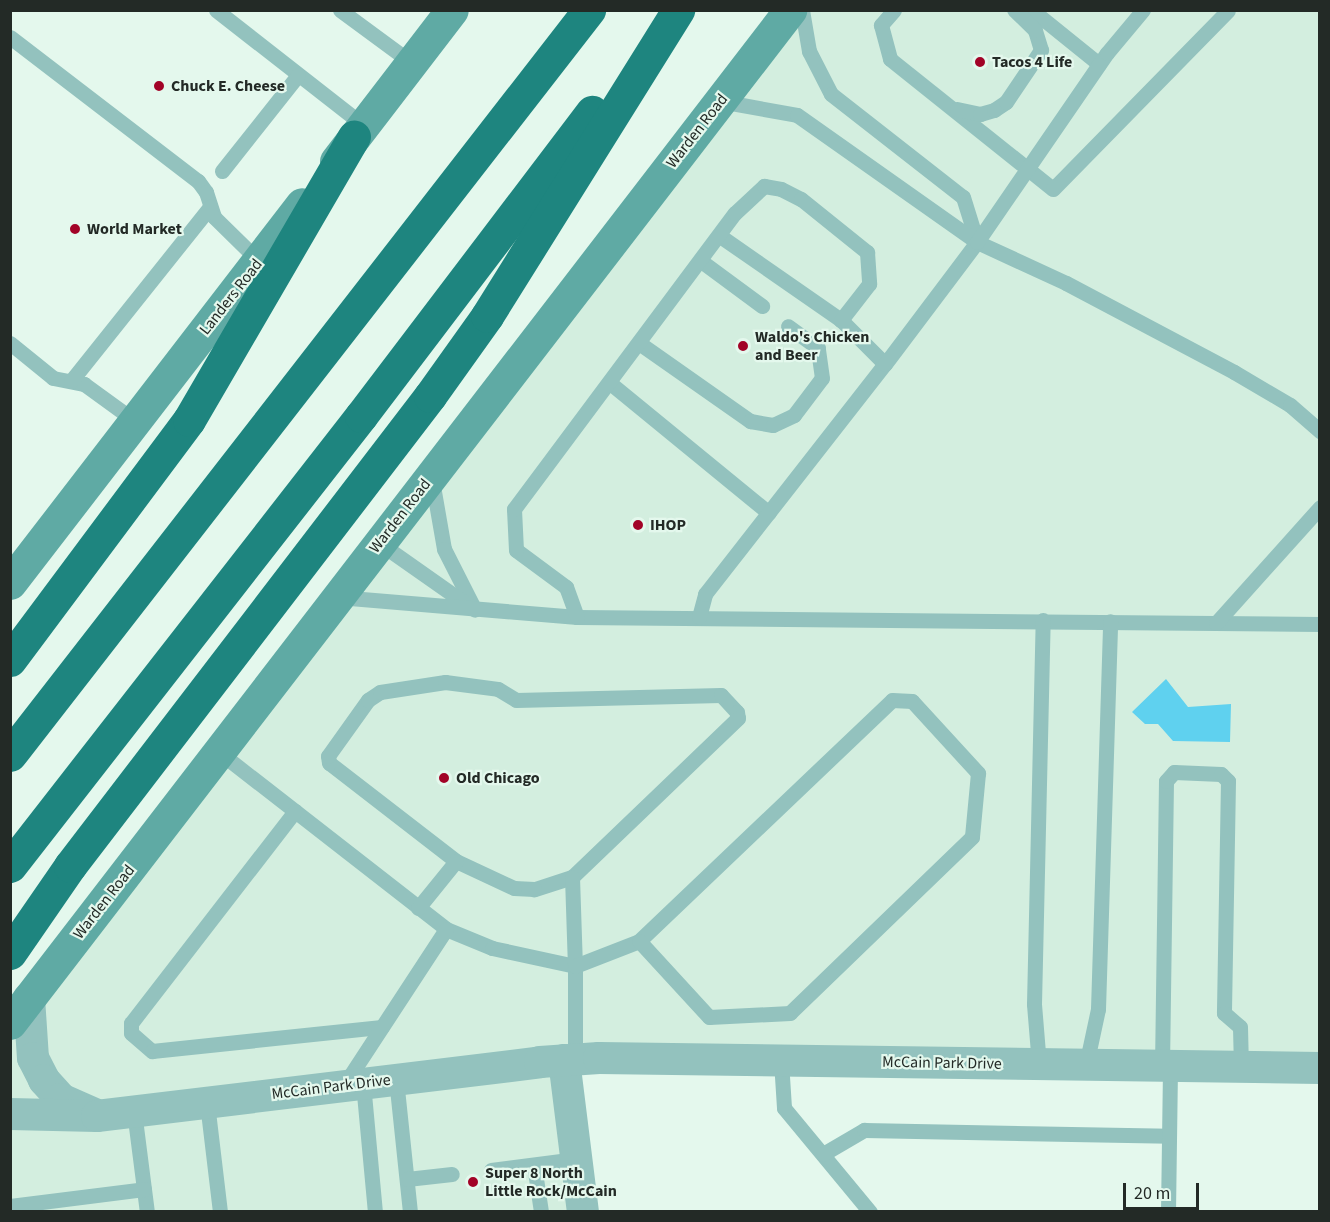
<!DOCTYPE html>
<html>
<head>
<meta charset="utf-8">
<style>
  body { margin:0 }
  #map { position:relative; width:1330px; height:1222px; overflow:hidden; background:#e4f8ed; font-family:"Source Sans 3",sans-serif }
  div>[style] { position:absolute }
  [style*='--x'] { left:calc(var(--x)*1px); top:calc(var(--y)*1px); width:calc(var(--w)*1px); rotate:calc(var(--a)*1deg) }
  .built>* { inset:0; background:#d3eedf }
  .water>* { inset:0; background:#5fd1ef }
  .lane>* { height:15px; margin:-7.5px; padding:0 7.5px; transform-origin:7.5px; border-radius:7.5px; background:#93c2be }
  .street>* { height:32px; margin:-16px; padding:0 16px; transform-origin:16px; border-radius:16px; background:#93c2be }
  .secondary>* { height:33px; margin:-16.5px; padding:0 16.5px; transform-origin:16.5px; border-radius:16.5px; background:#5faaa4 }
  .highway>* { height:33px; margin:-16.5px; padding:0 16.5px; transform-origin:16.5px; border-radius:16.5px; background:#1e857f }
  .dots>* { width:16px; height:16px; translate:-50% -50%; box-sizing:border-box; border:3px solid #e4f8ed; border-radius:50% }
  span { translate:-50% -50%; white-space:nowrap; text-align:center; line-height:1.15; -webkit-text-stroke:4.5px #e4f8ed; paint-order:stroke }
  .poi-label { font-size:16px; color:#232a26; font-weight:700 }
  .left { translate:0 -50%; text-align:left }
  .street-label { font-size:16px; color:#232a26 }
  .frame { position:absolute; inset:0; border:12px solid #232a26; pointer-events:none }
  .scale { position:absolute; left:1123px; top:1183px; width:76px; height:27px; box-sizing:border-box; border:3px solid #232a26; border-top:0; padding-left:8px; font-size:18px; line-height:21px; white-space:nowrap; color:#232a26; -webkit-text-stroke:4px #e4f8ed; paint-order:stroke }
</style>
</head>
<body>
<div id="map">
  <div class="built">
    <div style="clip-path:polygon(784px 11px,1319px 11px,1319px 1070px,564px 1060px,583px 1211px,11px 1212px,10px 1022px)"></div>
  </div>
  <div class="water">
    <div style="clip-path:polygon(1166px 679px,1188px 707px,1231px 704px,1230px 742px,1173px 741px,1158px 724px,1145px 724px,1132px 712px)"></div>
  </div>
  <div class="lane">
    <div style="--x:216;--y:10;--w:187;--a:38"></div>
    <div style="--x:340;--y:10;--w:89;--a:36.4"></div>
    <div style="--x:802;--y:10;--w:42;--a:80.3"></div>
    <div style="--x:809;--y:51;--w:48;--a:62.9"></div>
    <div style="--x:831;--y:94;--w:167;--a:38"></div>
    <div style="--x:963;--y:197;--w:47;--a:72.7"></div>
    <div style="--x:894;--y:10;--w:20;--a:131"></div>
    <div style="--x:881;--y:25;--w:35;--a:75"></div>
    <div style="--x:890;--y:59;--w:208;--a:38.6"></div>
    <div style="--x:1053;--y:189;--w:250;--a:-45.6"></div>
    <div style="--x:1032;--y:10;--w:86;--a:38.9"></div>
    <div style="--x:10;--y:37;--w:237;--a:37.5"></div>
    <div style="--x:198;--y:181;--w:14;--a:54"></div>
    <div style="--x:206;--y:192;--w:26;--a:72"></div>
    <div style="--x:214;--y:217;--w:63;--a:44.4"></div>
    <div style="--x:720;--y:101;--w:78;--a:10.3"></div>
    <div style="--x:797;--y:115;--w:220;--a:35.2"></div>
    <div style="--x:977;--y:242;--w:98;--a:24.7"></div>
    <div style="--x:1066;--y:283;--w:190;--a:27.9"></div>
    <div style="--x:1234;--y:372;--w:65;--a:30.5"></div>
    <div style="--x:1290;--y:405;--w:40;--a:41"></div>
    <div style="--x:957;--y:109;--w:24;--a:12"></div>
    <div style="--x:980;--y:114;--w:15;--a:-16"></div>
    <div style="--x:994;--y:110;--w:14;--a:-34"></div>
    <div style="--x:1006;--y:102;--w:63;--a:-56.1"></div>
    <div style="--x:1041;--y:50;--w:21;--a:-107"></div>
    <div style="--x:1035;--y:30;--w:29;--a:-136"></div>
    <div style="--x:222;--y:171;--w:122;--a:-51.6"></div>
    <div style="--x:720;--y:236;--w:147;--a:34.8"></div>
    <div style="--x:841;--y:320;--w:62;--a:45"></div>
    <div style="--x:701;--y:261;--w:76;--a:36.4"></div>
    <div style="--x:10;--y:343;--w:55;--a:39.1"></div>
    <div style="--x:53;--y:378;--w:32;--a:11"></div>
    <div style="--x:84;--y:384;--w:63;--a:36"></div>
    <div style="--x:639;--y:343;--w:136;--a:35.1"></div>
    <div style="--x:750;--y:421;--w:23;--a:10"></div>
    <div style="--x:773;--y:425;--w:23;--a:-25"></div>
    <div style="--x:794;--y:415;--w:46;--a:-52.9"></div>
    <div style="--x:822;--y:378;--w:30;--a:-98"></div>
    <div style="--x:818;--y:348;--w:37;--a:-144"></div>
    <div style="--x:71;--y:381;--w:223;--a:-51.4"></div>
    <div style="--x:610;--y:383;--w:205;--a:39.3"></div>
    <div style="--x:432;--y:480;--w:70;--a:80.1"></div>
    <div style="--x:444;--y:549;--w:68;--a:63.1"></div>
    <div style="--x:378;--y:542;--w:115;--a:35.1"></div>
    <div style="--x:338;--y:597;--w:240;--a:4.8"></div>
    <div style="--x:577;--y:617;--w:743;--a:0.54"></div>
    <div style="--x:577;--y:617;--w:32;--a:-110"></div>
    <div style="--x:566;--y:587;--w:62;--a:-143.5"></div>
    <div style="--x:516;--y:550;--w:41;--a:-92.8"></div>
    <div style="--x:514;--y:509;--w:369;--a:-53.3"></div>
    <div style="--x:735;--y:213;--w:40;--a:-43"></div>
    <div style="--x:764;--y:186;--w:17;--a:10"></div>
    <div style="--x:781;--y:189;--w:22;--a:27"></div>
    <div style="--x:801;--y:199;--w:85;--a:38.8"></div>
    <div style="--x:867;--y:252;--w:32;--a:86"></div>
    <div style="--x:869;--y:284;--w:46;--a:127.9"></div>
    <div style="--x:699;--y:617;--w:24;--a:-75"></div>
    <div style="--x:705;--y:594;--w:292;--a:-52"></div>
    <div style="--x:885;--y:364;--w:153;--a:-53"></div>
    <div style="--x:977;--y:242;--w:229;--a:-55.5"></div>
    <div style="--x:1107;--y:53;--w:56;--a:-50.1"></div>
    <div style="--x:1216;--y:623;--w:156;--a:-48.1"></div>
    <div style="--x:219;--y:752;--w:288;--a:37.9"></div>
    <div style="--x:446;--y:929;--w:50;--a:22.4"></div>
    <div style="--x:492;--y:948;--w:85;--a:12.2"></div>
    <div style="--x:575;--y:966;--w:93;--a:90"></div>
    <div style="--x:295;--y:811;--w:268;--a:127.7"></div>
    <div style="--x:131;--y:1023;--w:10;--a:90"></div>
    <div style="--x:131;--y:1033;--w:28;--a:41"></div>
    <div style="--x:152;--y:1051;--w:231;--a:-6"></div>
    <div style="--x:572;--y:877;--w:40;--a:162"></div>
    <div style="--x:534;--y:889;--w:20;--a:-177"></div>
    <div style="--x:514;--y:888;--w:64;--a:-155"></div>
    <div style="--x:456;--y:861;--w:160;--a:-142.3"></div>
    <div style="--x:329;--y:763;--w:7;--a:-98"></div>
    <div style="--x:328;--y:756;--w:69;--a:-54.5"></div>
    <div style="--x:368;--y:700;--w:14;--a:-34"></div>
    <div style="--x:380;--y:692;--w:66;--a:-8.7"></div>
    <div style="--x:445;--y:682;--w:53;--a:7.5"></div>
    <div style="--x:498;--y:689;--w:21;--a:31"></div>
    <div style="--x:516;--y:700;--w:205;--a:-1.4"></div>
    <div style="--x:721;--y:695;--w:23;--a:47"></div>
    <div style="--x:737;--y:712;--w:6;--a:81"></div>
    <div style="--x:738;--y:718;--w:230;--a:136.2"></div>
    <div style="--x:572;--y:877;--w:89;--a:88.1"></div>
    <div style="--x:575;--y:966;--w:69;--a:-21.3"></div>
    <div style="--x:639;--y:941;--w:349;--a:-43.6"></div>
    <div style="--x:892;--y:700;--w:20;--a:3"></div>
    <div style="--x:912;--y:701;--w:98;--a:47.5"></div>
    <div style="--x:978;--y:773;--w:64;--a:95.4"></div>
    <div style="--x:972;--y:837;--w:253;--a:136"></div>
    <div style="--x:790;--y:1013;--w:81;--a:177.2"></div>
    <div style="--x:709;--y:1017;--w:103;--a:-132.6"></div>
    <div style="--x:418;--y:908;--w:60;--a:-51"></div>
    <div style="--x:781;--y:1061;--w:47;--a:86.3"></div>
    <div style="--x:784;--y:1108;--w:135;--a:50.4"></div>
    <div style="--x:1039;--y:1065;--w:61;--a:-94.7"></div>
    <div style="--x:1034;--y:1004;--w:384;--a:-88.7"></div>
    <div style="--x:1086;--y:1065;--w:57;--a:-77.9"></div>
    <div style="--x:1098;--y:1009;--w:388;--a:-88.2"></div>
    <div style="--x:1162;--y:1067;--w:286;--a:-89.2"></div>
    <div style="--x:1166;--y:781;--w:12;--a:-48"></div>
    <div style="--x:1174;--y:772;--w:47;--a:2.4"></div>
    <div style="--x:1221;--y:774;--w:10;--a:45"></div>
    <div style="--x:1228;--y:781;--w:232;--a:91"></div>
    <div style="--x:1224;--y:1013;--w:21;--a:41"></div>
    <div style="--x:1240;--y:1027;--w:40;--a:88.6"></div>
    <div style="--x:396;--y:1079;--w:134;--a:84"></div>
    <div style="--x:363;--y:1083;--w:130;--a:84.7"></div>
    <div style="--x:344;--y:1085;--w:186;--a:-56.8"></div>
    <div style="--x:207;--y:1103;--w:110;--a:83.2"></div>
    <div style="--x:134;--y:1111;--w:102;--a:82.7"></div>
    <div style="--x:823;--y:1154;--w:48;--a:-30.3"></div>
    <div style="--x:864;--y:1130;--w:305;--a:1.1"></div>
    <div style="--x:534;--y:1165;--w:48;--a:81.5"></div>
    <div style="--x:491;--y:1170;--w:86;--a:-7.4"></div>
    <div style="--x:407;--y:1179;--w:45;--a:-6.3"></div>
    <div style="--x:10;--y:1206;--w:135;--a:-7.2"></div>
    <div style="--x:1168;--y:1212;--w:145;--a:-89.2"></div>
  </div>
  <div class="street">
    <div style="--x:29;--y:998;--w:60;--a:86.2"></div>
    <div style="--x:33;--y:1058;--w:25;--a:63"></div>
    <div style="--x:44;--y:1080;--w:25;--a:48"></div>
    <div style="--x:61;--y:1099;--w:36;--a:24"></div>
    <div style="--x:564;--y:1060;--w:153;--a:82.9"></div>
    <div style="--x:10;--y:1114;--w:87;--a:1.3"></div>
    <div style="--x:97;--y:1116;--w:446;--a:-6.9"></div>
    <div style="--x:540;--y:1062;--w:59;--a:-3.9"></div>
    <div style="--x:599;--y:1058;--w:721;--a:0.79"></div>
  </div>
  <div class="secondary">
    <div style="--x:336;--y:161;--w:190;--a:-52.5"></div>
    <div style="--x:10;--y:583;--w:478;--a:-52.4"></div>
    <div style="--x:10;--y:1023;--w:1279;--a:-52.4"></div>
  </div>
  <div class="highway">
    <div style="--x:10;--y:660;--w:299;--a:-53.3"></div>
    <div style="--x:189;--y:420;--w:328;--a:-59.8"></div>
    <div style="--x:10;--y:755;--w:944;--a:-52.15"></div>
    <div style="--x:10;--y:866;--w:571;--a:-52.05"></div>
    <div style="--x:361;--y:416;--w:382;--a:-52.8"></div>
    <div style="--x:10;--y:953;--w:106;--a:-55.4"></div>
    <div style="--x:70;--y:866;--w:592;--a:-52.55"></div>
    <div style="--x:430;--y:396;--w:98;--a:-54.5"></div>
    <div style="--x:487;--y:316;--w:361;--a:-58"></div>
  </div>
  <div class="dots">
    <div style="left:980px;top:62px;background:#a20327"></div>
    <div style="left:159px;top:86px;background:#a20327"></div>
    <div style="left:75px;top:229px;background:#a20327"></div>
    <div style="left:743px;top:346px;background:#a20327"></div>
    <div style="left:638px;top:525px;background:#a20327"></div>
    <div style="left:444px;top:778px;background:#a20327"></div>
    <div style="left:473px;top:1182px;background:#a20327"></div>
  </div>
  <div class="poi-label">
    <span class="left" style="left:992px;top:62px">Tacos 4 Life</span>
    <span class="left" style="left:171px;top:86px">Chuck E. Cheese</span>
    <span class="left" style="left:87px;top:229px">World Market</span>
    <span class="left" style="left:755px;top:346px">Waldo's Chicken<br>and Beer</span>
    <span class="left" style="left:650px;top:525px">IHOP</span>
    <span class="left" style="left:456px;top:778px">Old Chicago</span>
    <span class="left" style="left:485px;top:1182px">Super 8 North<br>Little Rock/McCain</span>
  </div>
  <div class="street-label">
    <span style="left:697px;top:131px;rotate:-52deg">Warden Road</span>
    <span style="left:231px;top:297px;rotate:-52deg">Landers Road</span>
    <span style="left:400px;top:516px;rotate:-52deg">Warden Road</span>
    <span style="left:104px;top:902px;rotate:-52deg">Warden Road</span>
    <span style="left:942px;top:1063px;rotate:1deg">McCain Park Drive</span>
    <span style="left:331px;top:1087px;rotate:-7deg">McCain Park Drive</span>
  </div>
  <div class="frame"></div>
  <div class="scale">20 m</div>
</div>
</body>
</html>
